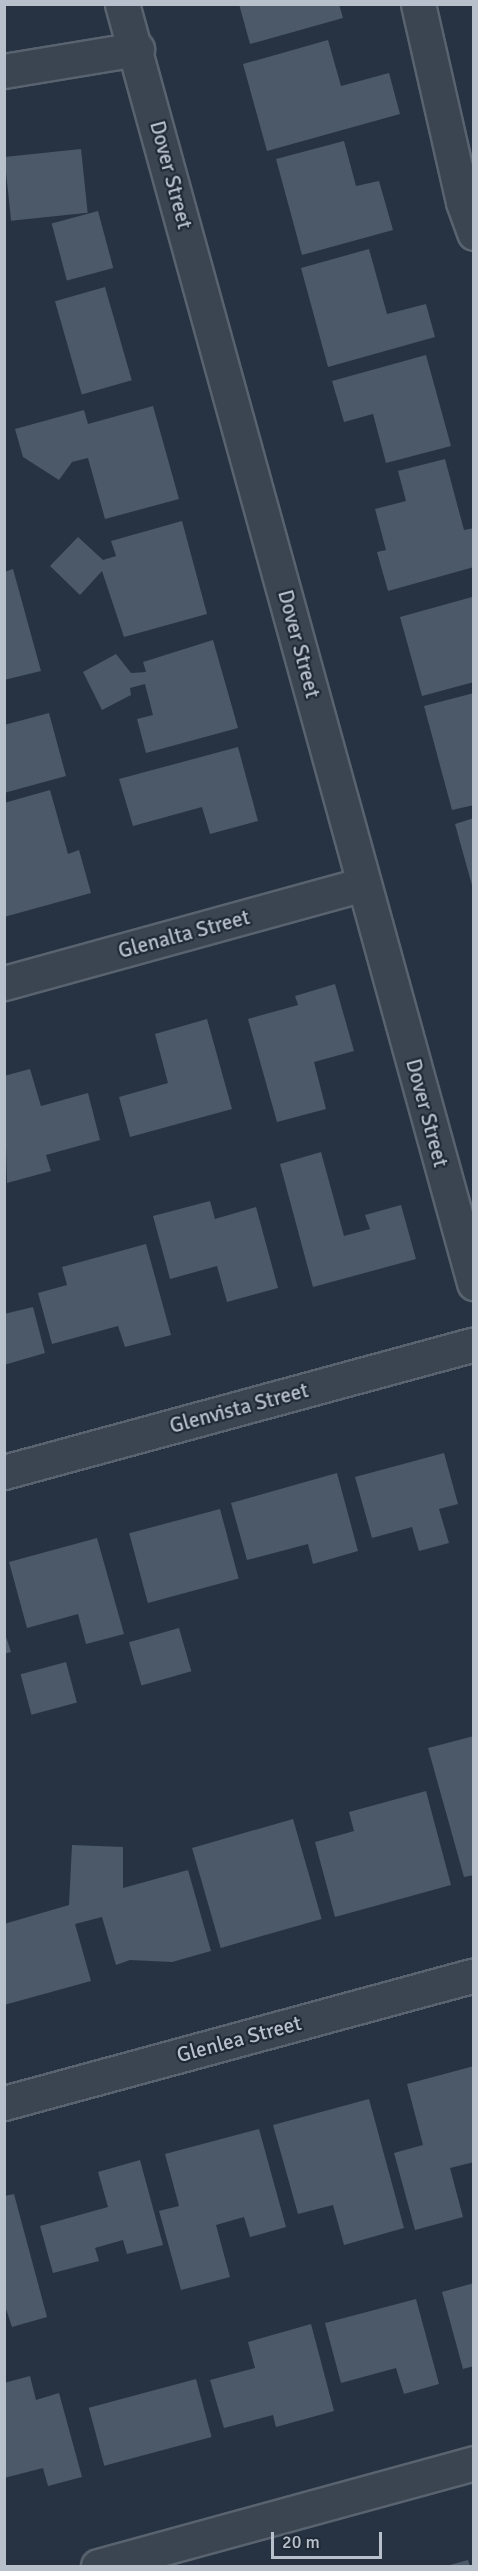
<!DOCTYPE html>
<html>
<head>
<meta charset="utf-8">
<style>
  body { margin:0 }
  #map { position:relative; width:478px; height:2571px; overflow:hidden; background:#273342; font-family:Signika,sans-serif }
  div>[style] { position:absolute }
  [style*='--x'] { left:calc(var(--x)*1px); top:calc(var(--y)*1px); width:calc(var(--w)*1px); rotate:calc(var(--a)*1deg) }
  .building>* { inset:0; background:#4b5968; transform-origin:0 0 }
  .roads { filter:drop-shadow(2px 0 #59636f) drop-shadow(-2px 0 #59636f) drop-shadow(0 2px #59636f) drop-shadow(0 -2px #59636f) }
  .minor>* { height:33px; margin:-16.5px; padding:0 16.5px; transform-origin:16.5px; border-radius:16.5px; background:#3b4552 }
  span { translate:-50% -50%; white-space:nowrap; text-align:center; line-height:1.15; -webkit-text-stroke:4.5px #202a37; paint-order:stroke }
  .street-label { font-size:21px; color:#b8c0cc }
  .frame { position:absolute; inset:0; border:6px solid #b8c0cc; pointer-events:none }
  .scale { position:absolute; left:271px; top:2532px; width:111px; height:27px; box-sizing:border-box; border:3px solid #b8c0cc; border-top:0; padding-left:8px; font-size:18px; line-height:21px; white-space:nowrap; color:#b8c0cc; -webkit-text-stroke:4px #202a37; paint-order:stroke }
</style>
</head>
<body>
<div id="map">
  <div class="building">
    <div style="clip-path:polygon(239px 4px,339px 4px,343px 18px,250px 44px)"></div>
    <div style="clip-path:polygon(328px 40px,341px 86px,389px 73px,400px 114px,267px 151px,243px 64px)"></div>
    <div style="clip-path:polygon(344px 141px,356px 186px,379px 181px,393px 230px,302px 255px,276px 159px)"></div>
    <div style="left:81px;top:149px;width:64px;height:77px;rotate:84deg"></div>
    <div style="left:98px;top:211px;width:59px;height:48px;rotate:75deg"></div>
    <div style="clip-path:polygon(369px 249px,387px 314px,426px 304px,435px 337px,328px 367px,301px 268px)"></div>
    <div style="left:105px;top:287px;width:97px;height:52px;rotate:74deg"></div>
    <div style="clip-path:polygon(426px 355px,451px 446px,386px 463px,373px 414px,344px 422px,332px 381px)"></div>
    <div style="clip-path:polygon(153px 406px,179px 499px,105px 519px,88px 458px,72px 462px,59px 480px,23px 457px,15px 429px,84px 410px,88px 424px)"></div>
    <div style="clip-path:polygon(445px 459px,464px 530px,474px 528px,474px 567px,388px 591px,377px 552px,386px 550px,375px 509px,406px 501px,398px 471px)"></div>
    <div style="clip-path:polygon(182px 521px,207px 614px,124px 637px,102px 571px,80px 595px,50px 566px,78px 537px,103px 560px,116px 556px,111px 541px)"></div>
    <div style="clip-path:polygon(13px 569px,41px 671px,4px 680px,4px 572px)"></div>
    <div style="clip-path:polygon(472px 597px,474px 682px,422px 696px,400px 617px)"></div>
    <div style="clip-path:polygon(213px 640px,238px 728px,146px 753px,137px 719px,153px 715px,145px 684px,130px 688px,131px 695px,102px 710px,83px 672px,116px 654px,131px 673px,146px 672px,143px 662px)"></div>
    <div style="clip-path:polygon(474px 693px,474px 805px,452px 810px,424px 706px)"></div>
    <div style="clip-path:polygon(49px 713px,66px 776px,4px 793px,4px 725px)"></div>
    <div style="clip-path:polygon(238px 747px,258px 821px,210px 834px,202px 807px,133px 826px,119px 779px)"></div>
    <div style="clip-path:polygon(50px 790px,68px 854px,79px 850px,91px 893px,4px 917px,4px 803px)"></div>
    <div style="clip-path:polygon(474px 818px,474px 888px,473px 889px,455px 824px)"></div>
    <div style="clip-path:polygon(335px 984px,354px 1051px,314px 1062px,326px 1109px,277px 1122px,248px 1019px,298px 1005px,295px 996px)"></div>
    <div style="clip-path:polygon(207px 1019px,232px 1109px,130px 1137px,119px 1097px,168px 1083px,155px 1034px)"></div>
    <div style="clip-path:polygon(30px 1069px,41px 1106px,88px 1093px,100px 1140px,46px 1155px,51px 1171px,7px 1183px,4px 1076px)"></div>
    <div style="clip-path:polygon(321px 1152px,344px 1236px,370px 1229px,365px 1215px,401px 1205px,416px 1259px,313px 1287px,280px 1164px)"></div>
    <div style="clip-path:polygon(210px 1201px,215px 1219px,256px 1207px,278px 1288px,227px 1302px,217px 1266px,170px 1279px,153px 1216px)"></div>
    <div style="clip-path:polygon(146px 1244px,171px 1335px,125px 1347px,118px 1326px,52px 1344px,38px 1293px,67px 1285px,62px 1267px)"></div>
    <div style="clip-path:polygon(33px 1307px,45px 1353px,4px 1365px,4px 1314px)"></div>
    <div style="clip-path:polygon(444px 1453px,458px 1504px,439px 1509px,449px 1543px,419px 1551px,412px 1527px,372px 1538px,355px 1477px)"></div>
    <div style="clip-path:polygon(337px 1473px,358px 1551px,313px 1564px,308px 1544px,247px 1560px,231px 1503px)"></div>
    <div style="left:220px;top:1509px;width:72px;height:94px;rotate:75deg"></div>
    <div style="clip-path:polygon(97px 1538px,124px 1634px,86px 1644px,78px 1614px,27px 1628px,9px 1562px)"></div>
    <div style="left:179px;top:1628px;width:45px;height:52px;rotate:74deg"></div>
    <div style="clip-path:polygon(4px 1631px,11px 1652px,4px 1654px)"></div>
    <div style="left:66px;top:1662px;width:42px;height:47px;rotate:75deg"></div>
    <div style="clip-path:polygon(474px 1736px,474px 1875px,464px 1877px,428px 1748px)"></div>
    <div style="clip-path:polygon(426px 1791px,451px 1885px,335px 1917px,315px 1842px,354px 1831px,349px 1812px)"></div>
    <div style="left:293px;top:1819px;width:104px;height:105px;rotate:74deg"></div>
    <div style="clip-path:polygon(72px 1845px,123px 1847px,123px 1888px,188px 1870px,211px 1951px,172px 1962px,130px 1960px,116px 1965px,102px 1917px,75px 1924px,91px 1981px,4px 2005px,4px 1924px,69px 1905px)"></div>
    <div style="clip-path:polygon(474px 2066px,474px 2162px,450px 2168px,463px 2217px,415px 2230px,394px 2153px,423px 2145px,407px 2084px)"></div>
    <div style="clip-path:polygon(369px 2099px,404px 2228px,344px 2245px,333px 2205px,298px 2214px,273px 2125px)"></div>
    <div style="clip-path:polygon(259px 2129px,286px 2227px,250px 2237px,244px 2217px,216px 2225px,230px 2277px,181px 2290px,159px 2211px,179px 2206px,165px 2154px)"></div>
    <div style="clip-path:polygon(140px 2160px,163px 2245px,127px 2254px,123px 2240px,95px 2248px,99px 2261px,53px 2273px,40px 2226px,108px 2207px,98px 2172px)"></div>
    <div style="clip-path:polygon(14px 2194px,47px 2317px,12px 2327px,4px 2303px,4px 2196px)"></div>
    <div style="clip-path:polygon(474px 2283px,474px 2366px,463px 2369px,442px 2292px)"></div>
    <div style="clip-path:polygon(416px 2299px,439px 2384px,404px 2394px,396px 2368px,341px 2383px,325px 2323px)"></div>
    <div style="clip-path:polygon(311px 2324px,334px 2411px,276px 2427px,273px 2415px,224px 2428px,210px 2380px,255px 2368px,248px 2342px)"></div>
    <div style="clip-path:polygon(30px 2376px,36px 2400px,59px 2393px,82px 2477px,48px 2486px,43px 2468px,4px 2478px,4px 2383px)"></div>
    <div style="left:196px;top:2379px;width:60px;height:111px;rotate:75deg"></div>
    <div style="clip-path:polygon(468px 2560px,470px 2566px,446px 2566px)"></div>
  </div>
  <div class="roads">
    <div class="minor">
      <div style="--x:122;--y:4;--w:1327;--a:74.61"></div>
      <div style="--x:418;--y:4;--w:203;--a:77.2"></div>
      <div style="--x:463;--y:202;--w:33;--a:70"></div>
      <div style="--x:4;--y:71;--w:135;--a:-9.4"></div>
      <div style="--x:4;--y:983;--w:373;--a:-15.4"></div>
      <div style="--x:4;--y:1472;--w:487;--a:-15.2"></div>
      <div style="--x:4;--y:2103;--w:487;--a:-15.2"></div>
      <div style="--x:98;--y:2566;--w:390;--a:-15.3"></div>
    </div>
  </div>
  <div class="street-label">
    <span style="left:171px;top:175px;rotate:75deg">Dover Street</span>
    <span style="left:299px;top:644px;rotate:75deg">Dover Street</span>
    <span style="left:184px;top:934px;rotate:-15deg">Glenalta Street</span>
    <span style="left:427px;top:1113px;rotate:75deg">Dover Street</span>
    <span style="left:239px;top:1408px;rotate:-15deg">Glenvista Street</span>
    <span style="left:239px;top:2039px;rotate:-15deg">Glenlea Street</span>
  </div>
  <div class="frame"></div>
  <div class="scale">20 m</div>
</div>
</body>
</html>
